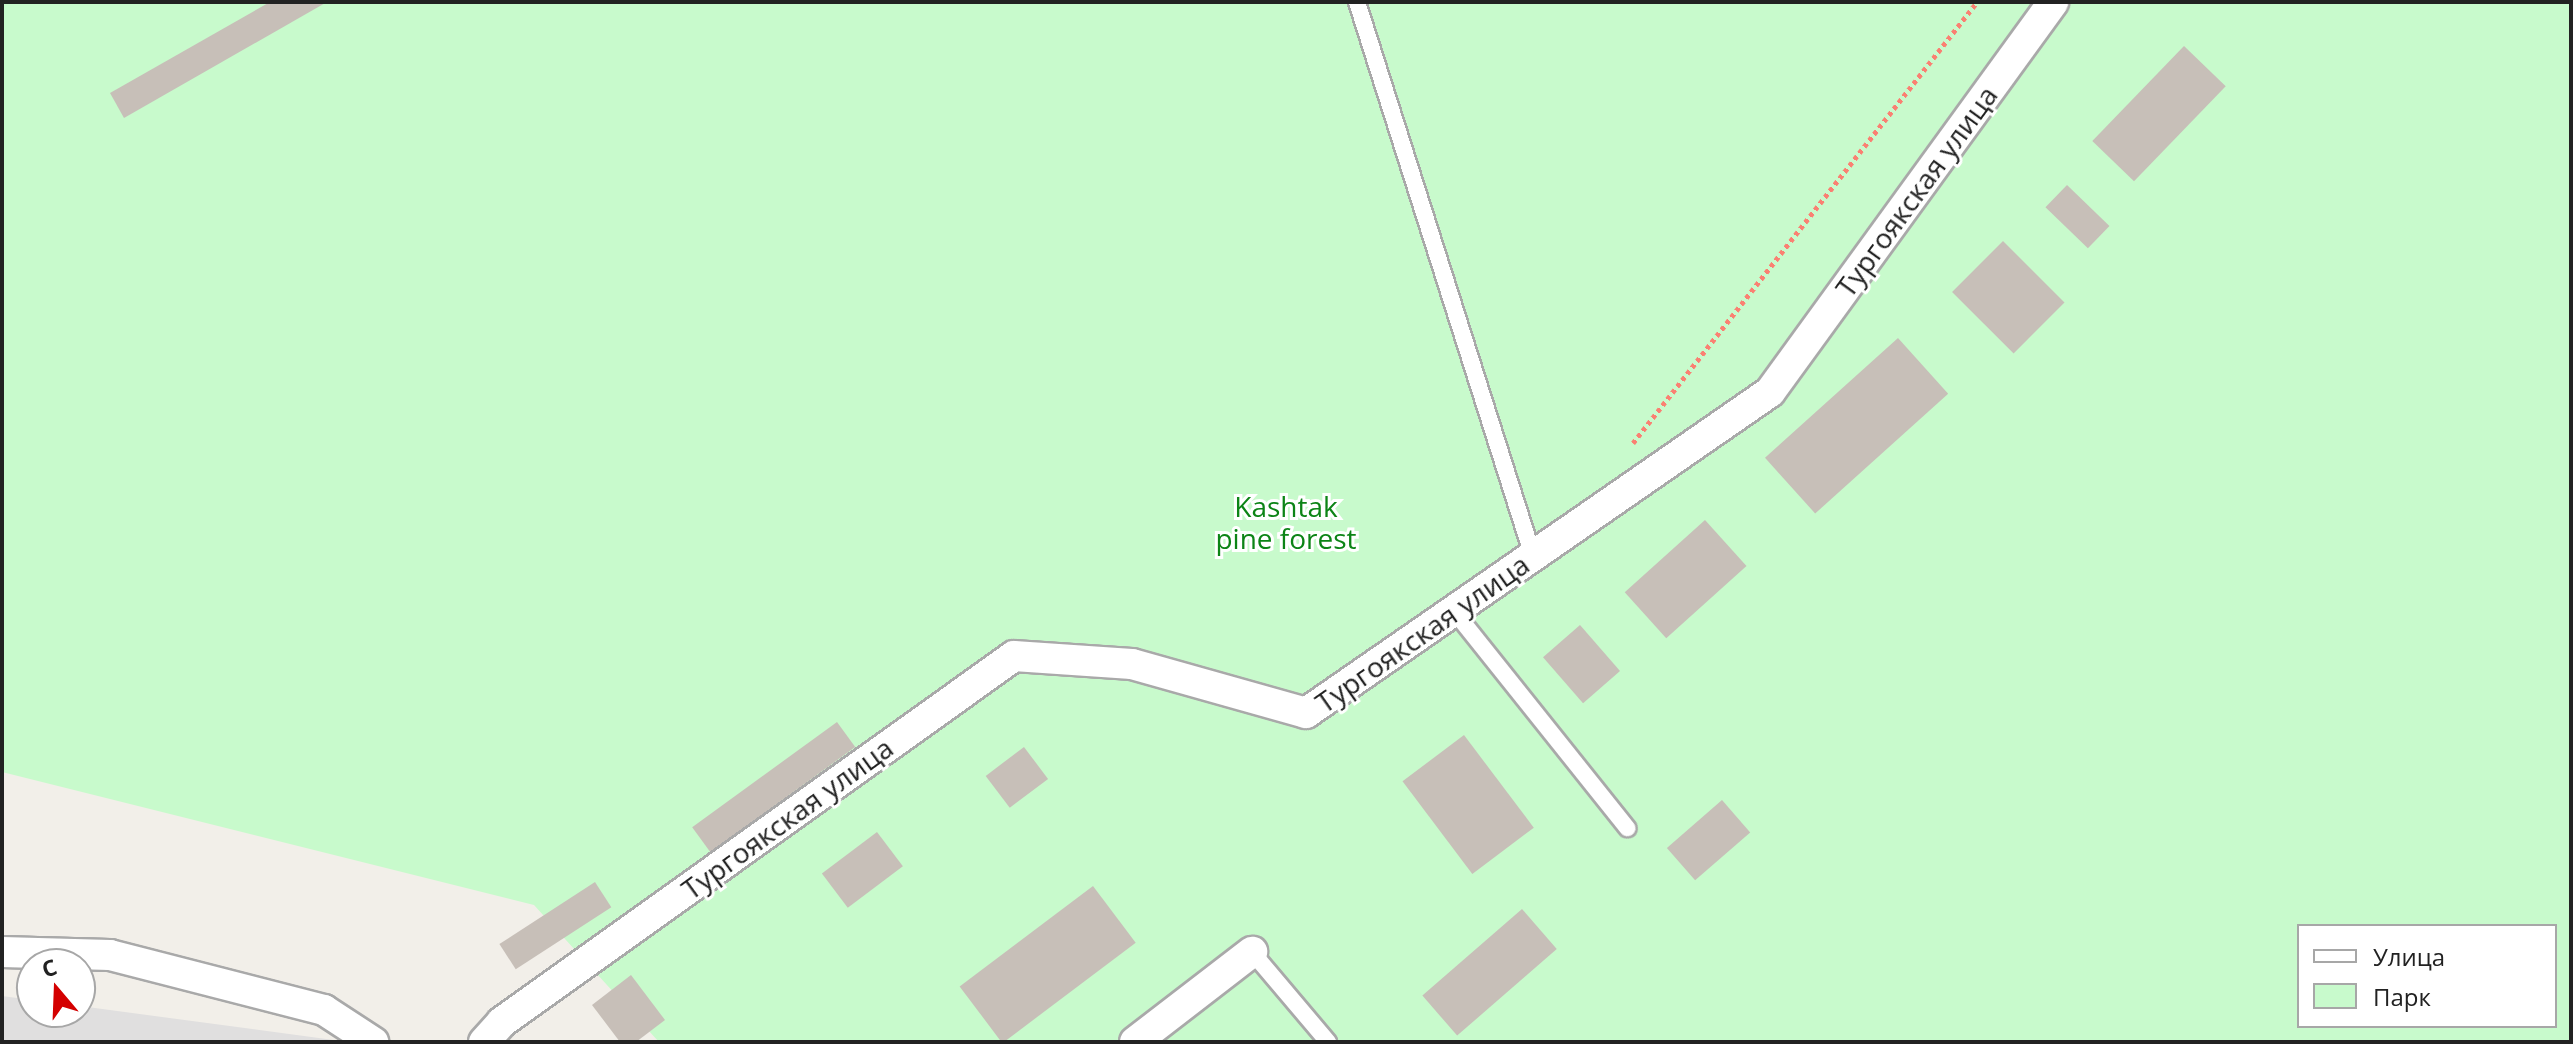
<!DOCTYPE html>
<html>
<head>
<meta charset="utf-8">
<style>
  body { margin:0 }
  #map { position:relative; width:2573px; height:1044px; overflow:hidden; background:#f2efe9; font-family:"Open Sans",sans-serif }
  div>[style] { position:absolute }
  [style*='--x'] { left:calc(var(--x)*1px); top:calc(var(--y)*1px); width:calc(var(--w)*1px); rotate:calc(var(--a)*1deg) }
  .residential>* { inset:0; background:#e0dfdf }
  .park>* { inset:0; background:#c8facc }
  .building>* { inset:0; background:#c7bfb8; transform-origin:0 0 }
  .path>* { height:5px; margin-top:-2.5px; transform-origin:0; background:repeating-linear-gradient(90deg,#fa8072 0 4px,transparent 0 8px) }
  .roads { filter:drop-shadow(2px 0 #a9a9a9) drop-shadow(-2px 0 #a9a9a9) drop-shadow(0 2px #a9a9a9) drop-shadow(0 -2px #a9a9a9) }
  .service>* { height:16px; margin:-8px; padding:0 8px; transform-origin:8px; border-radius:8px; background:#fff }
  .minor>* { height:30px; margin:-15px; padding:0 15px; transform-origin:15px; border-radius:15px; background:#fff }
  span { translate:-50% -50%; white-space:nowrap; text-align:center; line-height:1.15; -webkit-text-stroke:6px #fff; paint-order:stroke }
  .street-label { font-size:28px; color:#222 }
  .park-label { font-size:28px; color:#0c8416 }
  .frame { position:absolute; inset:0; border:4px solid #222; pointer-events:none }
  .legend { position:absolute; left:2297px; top:924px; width:260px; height:104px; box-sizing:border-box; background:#fff; border:2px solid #a7a7a7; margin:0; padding:10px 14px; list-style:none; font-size:24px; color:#222 }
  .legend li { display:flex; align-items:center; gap:16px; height:40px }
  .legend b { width:40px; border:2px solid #a7a7a7 }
  .north { position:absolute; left:16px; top:948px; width:80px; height:80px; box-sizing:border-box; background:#fff; border:2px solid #a7a7a7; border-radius:50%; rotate:341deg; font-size:22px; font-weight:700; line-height:32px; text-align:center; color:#222 }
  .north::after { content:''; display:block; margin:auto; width:28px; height:36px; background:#d40000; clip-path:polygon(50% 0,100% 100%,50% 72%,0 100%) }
</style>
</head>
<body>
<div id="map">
  <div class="residential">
    <div style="clip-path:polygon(2px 996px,32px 1000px,32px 1012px,80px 1012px,80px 1006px,341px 1041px,2px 1042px)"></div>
  </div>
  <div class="park">
    <div style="clip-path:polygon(evenodd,2px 2px,2571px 2px,2571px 1042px,659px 1042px,534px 905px,2px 772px,2px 2px,2299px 926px,2555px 926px,2555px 1026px,2299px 1026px,2299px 926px)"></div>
  </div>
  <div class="building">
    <div style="clip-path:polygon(270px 2px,327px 2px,124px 118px,110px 93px)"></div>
    <div style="left:2184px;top:46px;width:58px;height:132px;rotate:44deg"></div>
    <div style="left:2067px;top:185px;width:59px;height:31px;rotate:44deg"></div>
    <div style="left:2003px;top:241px;width:87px;height:72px;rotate:45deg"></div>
    <div style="left:1898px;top:338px;width:75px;height:179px;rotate:48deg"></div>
    <div style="left:1705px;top:520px;width:62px;height:108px;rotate:48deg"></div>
    <div style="left:1580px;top:625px;width:61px;height:49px;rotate:49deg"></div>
    <div style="left:837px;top:722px;width:31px;height:179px;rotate:54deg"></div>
    <div style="left:1464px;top:735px;width:116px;height:77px;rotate:53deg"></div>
    <div style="left:1024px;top:747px;width:40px;height:48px;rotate:53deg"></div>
    <div style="left:1722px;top:800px;width:43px;height:73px;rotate:49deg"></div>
    <div style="left:877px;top:832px;width:43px;height:69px;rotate:53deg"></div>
    <div style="left:595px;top:882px;width:30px;height:114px;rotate:57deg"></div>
    <div style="left:1093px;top:886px;width:71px;height:167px;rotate:53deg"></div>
    <div style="left:1522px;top:909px;width:53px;height:132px;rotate:49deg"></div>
    <div style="clip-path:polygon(631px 975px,665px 1020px,636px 1042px,620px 1042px,592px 1005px)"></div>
  </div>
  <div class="path">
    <div style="--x:1633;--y:443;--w:559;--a:-52.04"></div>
  </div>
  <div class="roads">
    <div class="service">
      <div style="--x:1357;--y:2;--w:581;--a:72.38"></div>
      <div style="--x:1454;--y:611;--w:278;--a:51.4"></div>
      <div style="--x:1252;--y:952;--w:118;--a:49.8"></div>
    </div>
    <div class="minor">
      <div style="--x:2;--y:952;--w:108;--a:1.6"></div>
      <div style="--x:110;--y:955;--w:221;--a:14.4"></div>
      <div style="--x:324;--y:1010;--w:59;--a:33.1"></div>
      <div style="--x:484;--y:1042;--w:27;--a:-48"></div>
      <div style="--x:502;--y:1022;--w:629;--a:-35.56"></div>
      <div style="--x:1014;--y:656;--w:118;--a:3.9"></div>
      <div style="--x:1132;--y:664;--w:181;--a:15.7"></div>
      <div style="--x:1306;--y:713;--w:564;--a:-34.68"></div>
      <div style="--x:1770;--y:392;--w:482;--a:-54"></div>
      <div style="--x:1135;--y:1042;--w:148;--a:-37.6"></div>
    </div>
  </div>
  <div class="street-label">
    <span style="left:1916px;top:191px;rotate:-54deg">Тургоякская улица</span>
    <span style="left:1422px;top:633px;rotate:-35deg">Тургоякская улица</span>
    <span style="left:787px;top:818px;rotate:-36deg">Тургоякская улица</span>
  </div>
  <div class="park-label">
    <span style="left:1286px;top:522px">Kashtak<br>pine forest</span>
  </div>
  <div class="frame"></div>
  <ul class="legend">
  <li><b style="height:10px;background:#fff"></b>Улица</li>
  <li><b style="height:22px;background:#c8facc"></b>Парк</li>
  </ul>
  <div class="north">С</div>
</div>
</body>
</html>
